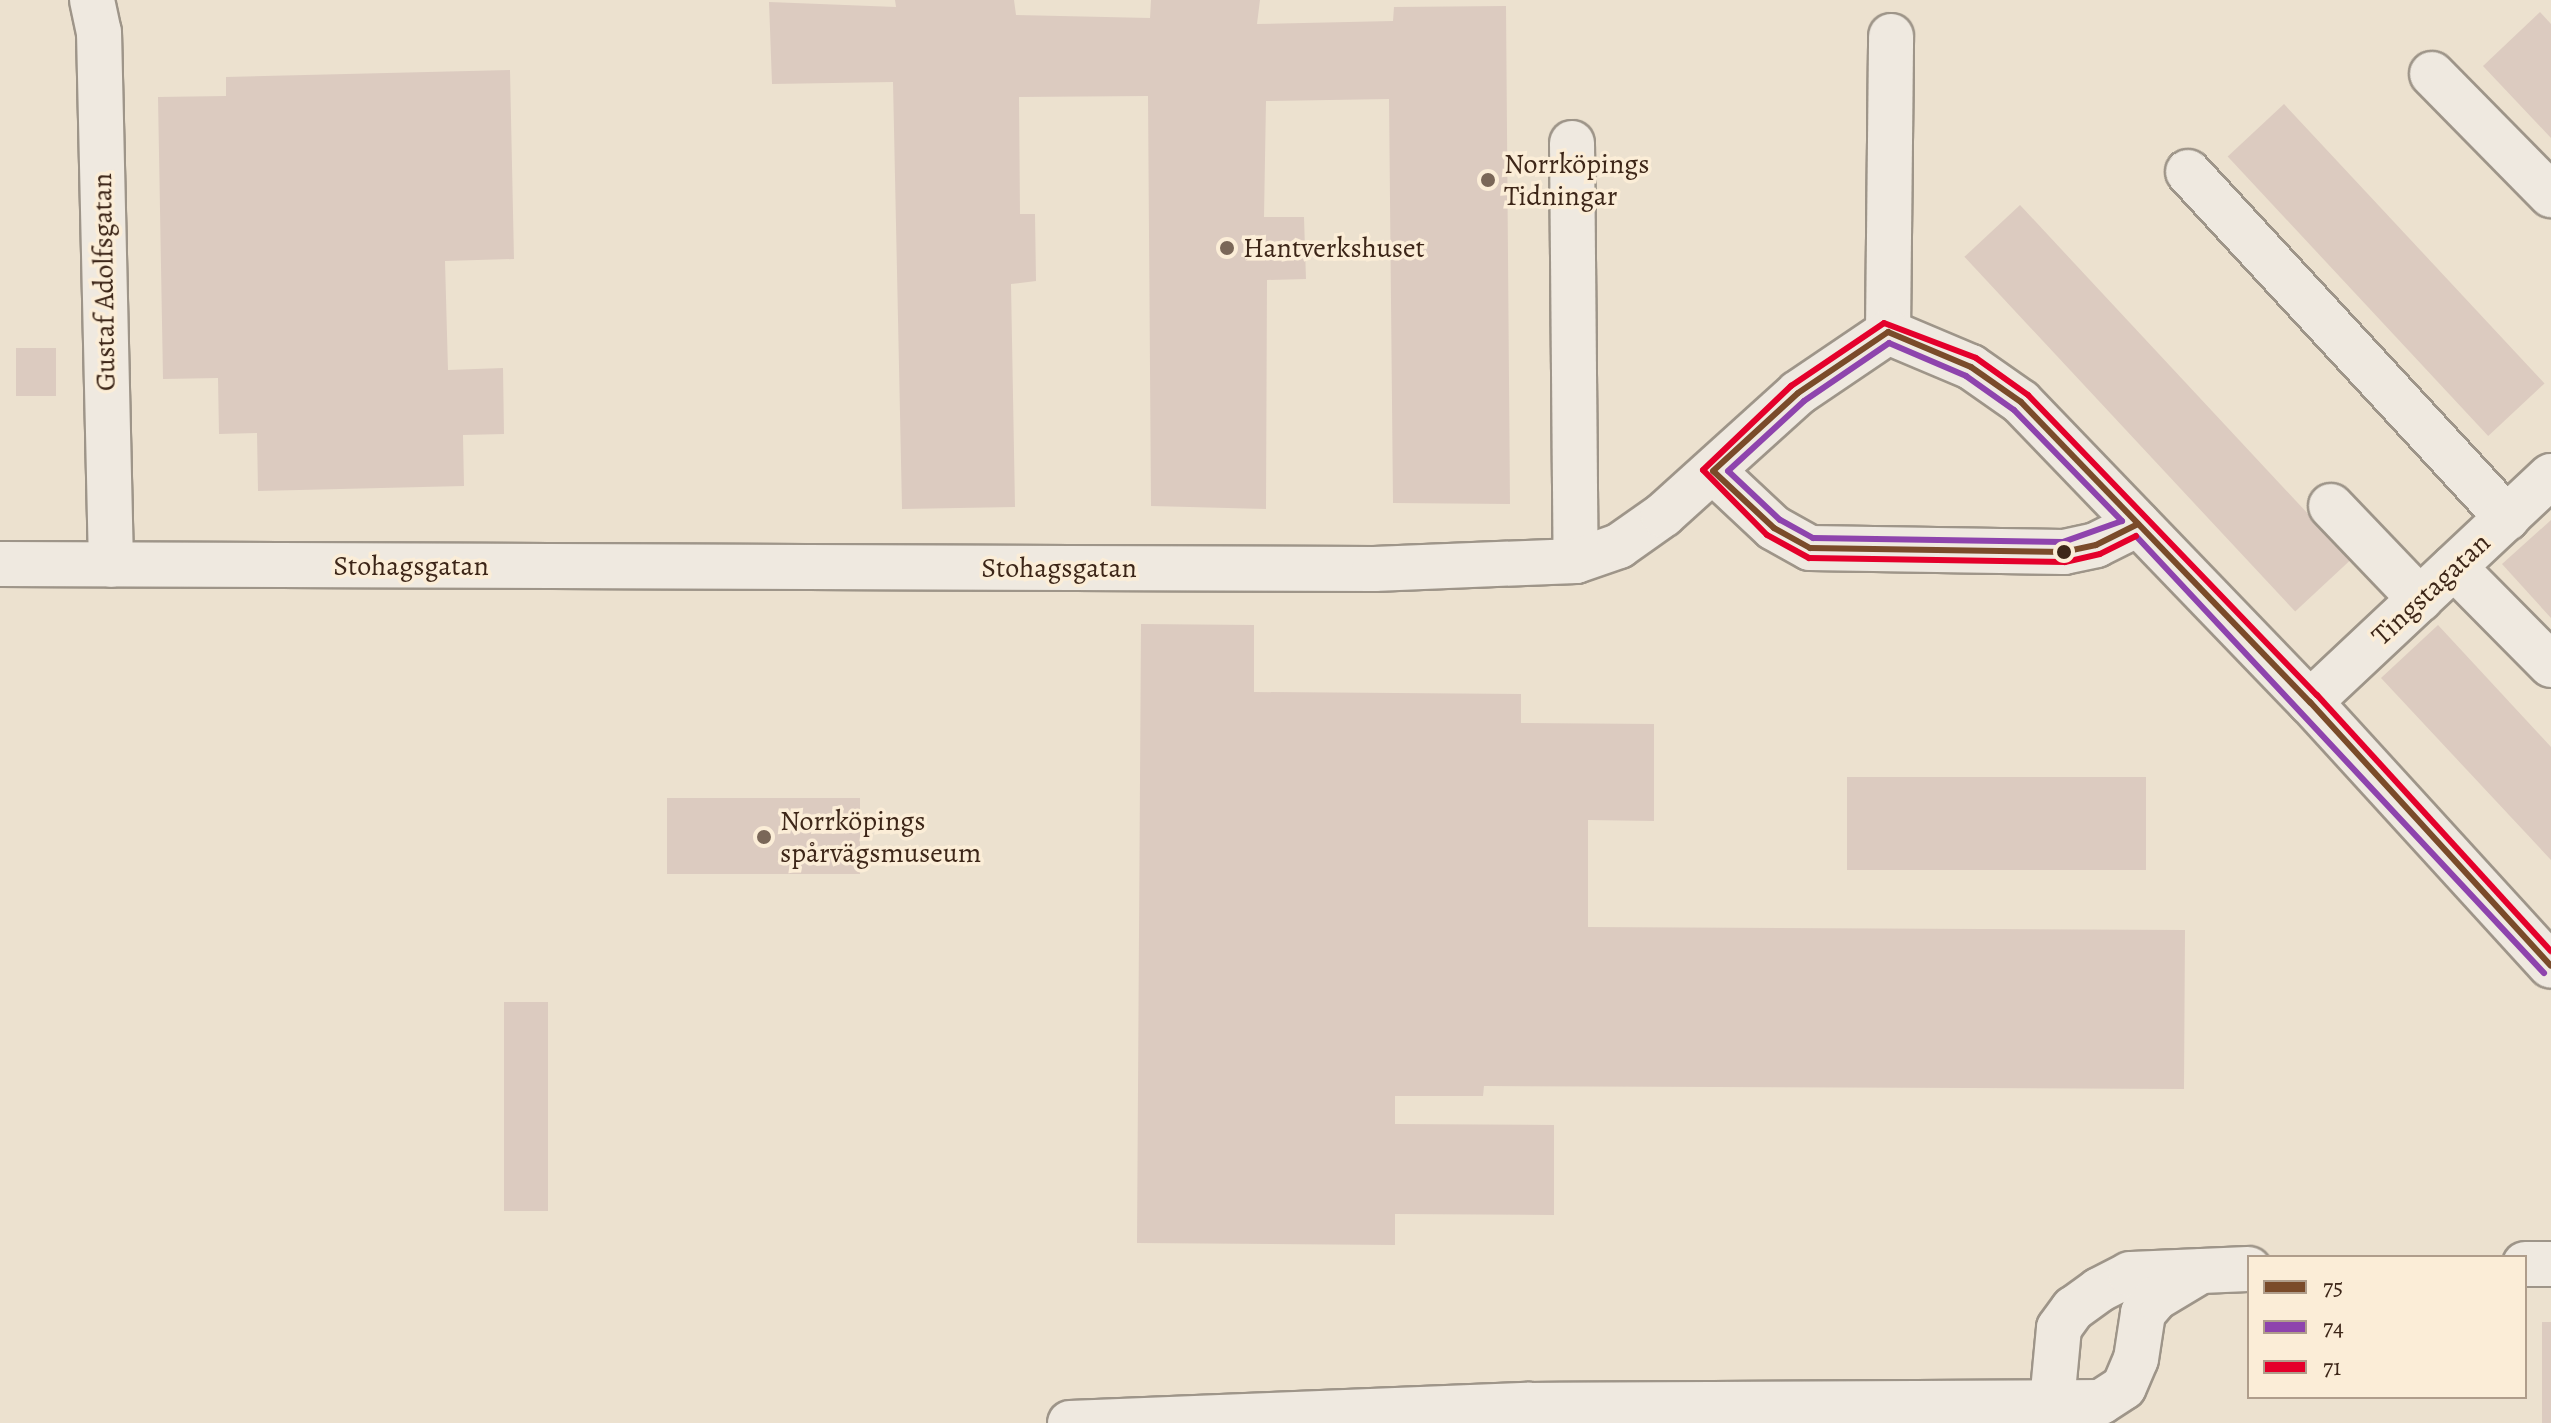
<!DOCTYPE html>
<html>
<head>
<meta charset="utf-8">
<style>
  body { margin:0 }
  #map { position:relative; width:2551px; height:1423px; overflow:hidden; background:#ece1cf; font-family:Alegreya,serif }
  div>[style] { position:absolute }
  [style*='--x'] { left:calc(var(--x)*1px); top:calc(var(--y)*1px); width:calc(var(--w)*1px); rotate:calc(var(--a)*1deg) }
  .building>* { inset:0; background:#dccbc0; transform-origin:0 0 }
  .roads { filter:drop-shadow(2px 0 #9e9589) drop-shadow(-2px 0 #9e9589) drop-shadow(0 2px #9e9589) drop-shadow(0 -2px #9e9589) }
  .minor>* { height:44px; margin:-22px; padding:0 22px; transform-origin:22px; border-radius:22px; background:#efe9e0 }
  .bus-1>* { height:6px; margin:-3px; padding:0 3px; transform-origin:3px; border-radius:3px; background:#7a4b2a }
  .bus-2>* { height:6px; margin:-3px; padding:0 3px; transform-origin:3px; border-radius:3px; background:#8e44ad }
  .bus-3>* { height:6px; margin:-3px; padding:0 3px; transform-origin:3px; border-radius:3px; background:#e4002b }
  .dots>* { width:22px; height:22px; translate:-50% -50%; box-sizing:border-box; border:4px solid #fbedd7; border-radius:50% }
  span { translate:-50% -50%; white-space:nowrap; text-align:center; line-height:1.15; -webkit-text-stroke:7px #fbedd7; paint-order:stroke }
  .poi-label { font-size:28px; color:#3d2618 }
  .left { translate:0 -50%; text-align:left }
  .street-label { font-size:28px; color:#3d2618 }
  .legend { position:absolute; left:2247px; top:1255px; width:280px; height:144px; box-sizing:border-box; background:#fbedd7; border:2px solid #af9d8b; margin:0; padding:10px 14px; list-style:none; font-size:24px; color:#3d2618 }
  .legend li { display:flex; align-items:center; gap:16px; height:40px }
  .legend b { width:40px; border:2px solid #af9d8b }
</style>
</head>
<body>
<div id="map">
  <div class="building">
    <div style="clip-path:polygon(895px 0,1014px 0,1016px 15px,1150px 18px,1151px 0,1260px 0,1257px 24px,1393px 21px,1394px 7px,1506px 6px,1510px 504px,1393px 503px,1389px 99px,1266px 101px,1264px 217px,1304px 217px,1306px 279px,1267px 280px,1266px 509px,1151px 506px,1148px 96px,1019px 97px,1020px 214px,1035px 214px,1036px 281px,1011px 284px,1015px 507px,902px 509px,893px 82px,772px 84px,769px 2px,896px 7px)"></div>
    <div style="clip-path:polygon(2540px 12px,2551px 24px,2551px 138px,2483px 66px)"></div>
    <div style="clip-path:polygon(510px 70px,514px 259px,445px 261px,448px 370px,503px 368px,504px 434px,463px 435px,464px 486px,258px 491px,257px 433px,219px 434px,218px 378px,163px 379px,158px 97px,226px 96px,226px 77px)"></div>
    <div style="left:2284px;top:104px;width:382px;height:77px;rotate:47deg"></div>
    <div style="left:2020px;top:205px;width:485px;height:76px;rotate:47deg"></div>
    <div style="left:56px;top:348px;width:48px;height:40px;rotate:90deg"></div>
    <div style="clip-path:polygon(2551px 520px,2551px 618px,2502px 564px)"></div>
    <div style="clip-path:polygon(1141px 624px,1254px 625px,1254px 692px,1521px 694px,1521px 723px,1654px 724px,1654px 821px,1588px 820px,1588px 927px,2185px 930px,2184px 1089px,1484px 1086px,1483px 1096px,1395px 1096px,1395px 1124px,1554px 1125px,1554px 1215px,1395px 1214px,1395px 1245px,1137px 1243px)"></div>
    <div style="clip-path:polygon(2438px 625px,2551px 747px,2551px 860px,2381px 678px)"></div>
    <div style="left:1847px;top:777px;width:299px;height:93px"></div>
    <div style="left:860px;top:798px;width:76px;height:193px;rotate:90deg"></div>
    <div style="left:504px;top:1002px;width:44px;height:209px"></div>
    <div style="left:2551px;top:1322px;width:101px;height:9px;rotate:90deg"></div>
  </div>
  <div class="roads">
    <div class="minor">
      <div style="--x:92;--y:0;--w:33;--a:78"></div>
      <div style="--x:99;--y:32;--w:533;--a:88.71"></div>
      <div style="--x:2432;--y:74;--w:170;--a:45.5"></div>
      <div style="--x:1572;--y:143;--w:418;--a:89.5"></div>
      <div style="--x:2188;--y:172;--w:471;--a:47.3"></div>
      <div style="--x:1888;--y:332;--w:90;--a:22.9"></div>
      <div style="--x:1971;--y:367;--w:61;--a:35"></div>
      <div style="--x:2021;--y:402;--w:417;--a:46.1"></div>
      <div style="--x:2310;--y:702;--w:357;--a:47.6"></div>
      <div style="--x:1888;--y:332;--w:296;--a:-89.4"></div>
      <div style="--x:1713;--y:471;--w:83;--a:43.1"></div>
      <div style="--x:1774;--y:528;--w:41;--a:29.1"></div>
      <div style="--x:1810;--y:548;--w:254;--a:0.9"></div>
      <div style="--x:2064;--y:552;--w:33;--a:-12"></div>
      <div style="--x:2096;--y:545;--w:47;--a:-26.6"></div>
      <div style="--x:2331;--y:506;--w:129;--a:46.3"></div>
      <div style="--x:0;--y:564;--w:1374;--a:0.21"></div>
      <div style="--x:1374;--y:569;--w:202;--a:-2.3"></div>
      <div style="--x:1576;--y:561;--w:46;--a:-19.2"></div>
      <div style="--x:1619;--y:546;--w:54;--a:-35.2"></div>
      <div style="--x:1663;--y:515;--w:182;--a:-42.1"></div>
      <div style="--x:1798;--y:393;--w:109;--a:-34.1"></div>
      <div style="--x:2454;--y:567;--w:138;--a:45.3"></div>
      <div style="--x:2310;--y:702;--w:330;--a:-43.2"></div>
      <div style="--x:2525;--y:1264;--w:26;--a:0"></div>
      <div style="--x:2052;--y:1402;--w:74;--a:-84.6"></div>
      <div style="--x:2059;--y:1328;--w:24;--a:-54"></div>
      <div style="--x:2073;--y:1309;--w:32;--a:-36"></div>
      <div style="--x:2099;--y:1290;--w:35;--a:-27"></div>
      <div style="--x:2130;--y:1274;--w:119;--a:-2.4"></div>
      <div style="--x:1070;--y:1423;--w:458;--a:-2.3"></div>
      <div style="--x:1528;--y:1405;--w:573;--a:-0.3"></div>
      <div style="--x:2101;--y:1402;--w:27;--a:-33"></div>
      <div style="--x:2124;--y:1387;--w:30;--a:-67"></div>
      <div style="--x:2136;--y:1359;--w:47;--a:-81.3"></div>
      <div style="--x:2143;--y:1313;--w:20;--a:-49"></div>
      <div style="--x:2156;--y:1298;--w:52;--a:-31"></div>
    </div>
  </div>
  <div class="bus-1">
    <div style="--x:2138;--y:524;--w:47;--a:153.4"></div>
    <div style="--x:2096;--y:545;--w:33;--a:168"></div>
    <div style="--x:2064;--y:552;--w:254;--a:-179.1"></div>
    <div style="--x:1810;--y:548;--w:41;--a:-150.9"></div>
    <div style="--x:1774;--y:528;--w:83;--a:-136.9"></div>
    <div style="--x:1713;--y:471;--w:115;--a:-42.5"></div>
    <div style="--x:1798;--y:393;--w:109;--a:-34.1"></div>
    <div style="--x:1888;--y:332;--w:90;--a:22.9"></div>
    <div style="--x:1971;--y:367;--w:61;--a:35"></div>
    <div style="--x:2021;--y:402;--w:417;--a:46.1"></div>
    <div style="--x:2310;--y:702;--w:357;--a:47.6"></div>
  </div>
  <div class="bus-2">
    <div style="--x:1889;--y:343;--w:84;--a:23.2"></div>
    <div style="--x:1966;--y:376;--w:59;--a:35.3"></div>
    <div style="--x:2014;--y:410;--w:155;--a:45.8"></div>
    <div style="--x:2122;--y:521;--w:63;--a:160.4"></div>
    <div style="--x:2063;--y:542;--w:250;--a:-179.1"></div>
    <div style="--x:1813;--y:538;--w:38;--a:-151"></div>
    <div style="--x:1780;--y:520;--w:71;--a:-136.7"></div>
    <div style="--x:1728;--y:471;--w:103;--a:-42.6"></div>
    <div style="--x:1804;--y:401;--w:103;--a:-34.3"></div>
    <div style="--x:2136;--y:536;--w:598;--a:46.97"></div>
  </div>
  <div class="bus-3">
    <div style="--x:2136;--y:536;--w:40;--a:153.4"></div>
    <div style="--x:2100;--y:554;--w:36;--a:167"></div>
    <div style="--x:2065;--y:562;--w:256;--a:-179.1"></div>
    <div style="--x:1809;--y:558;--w:48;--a:-151.3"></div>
    <div style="--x:1767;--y:535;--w:91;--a:-134.6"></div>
    <div style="--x:1703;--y:470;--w:122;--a:-43.7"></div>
    <div style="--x:1791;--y:386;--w:112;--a:-34.1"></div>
    <div style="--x:1884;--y:323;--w:98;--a:20.8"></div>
    <div style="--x:1976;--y:358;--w:64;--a:35.4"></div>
    <div style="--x:2028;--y:395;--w:417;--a:46.1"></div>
    <div style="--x:2317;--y:695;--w:347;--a:47.6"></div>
  </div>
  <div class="dots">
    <div style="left:1488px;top:180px;background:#7a6758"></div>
    <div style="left:1227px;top:248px;background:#7a6758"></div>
    <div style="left:2064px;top:552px;background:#3d2618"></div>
    <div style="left:764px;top:837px;background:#7a6758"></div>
  </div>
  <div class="poi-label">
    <span class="left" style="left:1504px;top:180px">Norrköpings<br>Tidningar</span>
    <span class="left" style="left:1243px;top:248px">Hantverkshuset</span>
    <span class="left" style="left:780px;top:837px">Norrköpings<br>spårvägsmuseum</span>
  </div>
  <div class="street-label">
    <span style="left:104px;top:282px;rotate:-91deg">Gustaf Adolfsgatan</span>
    <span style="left:411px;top:566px">Stohagsgatan</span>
    <span style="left:1059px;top:568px">Stohagsgatan</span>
    <span style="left:2431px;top:589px;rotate:-43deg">Tingstagatan</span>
  </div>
  <ul class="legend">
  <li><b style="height:10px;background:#7a4b2a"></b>75</li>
  <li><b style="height:10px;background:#8e44ad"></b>74</li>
  <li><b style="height:10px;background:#e4002b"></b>71</li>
  </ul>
</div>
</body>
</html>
